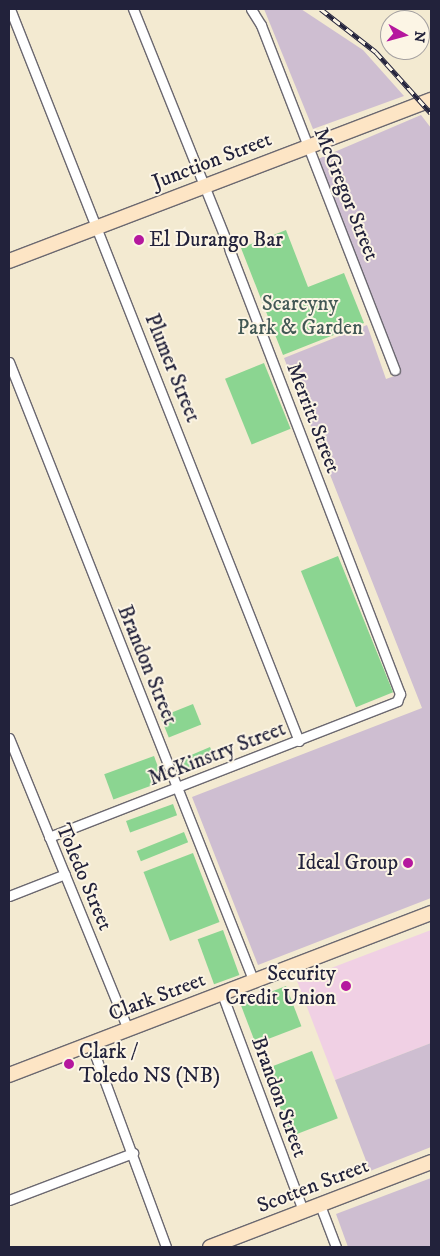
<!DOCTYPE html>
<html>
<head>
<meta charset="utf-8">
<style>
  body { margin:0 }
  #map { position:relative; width:440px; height:1256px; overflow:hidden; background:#f3ead1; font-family:"IM FELL DW Pica",serif }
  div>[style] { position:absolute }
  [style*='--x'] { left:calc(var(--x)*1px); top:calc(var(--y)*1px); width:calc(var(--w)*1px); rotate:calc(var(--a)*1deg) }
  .built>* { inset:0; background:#f0d0e4 }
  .industrial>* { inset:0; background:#cebed1 }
  .green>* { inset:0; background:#8bd591; transform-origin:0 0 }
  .roads { filter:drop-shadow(1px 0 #6b6870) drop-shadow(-1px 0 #6b6870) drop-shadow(0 1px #6b6870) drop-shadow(0 -1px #6b6870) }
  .street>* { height:9px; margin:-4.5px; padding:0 4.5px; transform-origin:4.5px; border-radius:4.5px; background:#fff }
  .secondary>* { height:14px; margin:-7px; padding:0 7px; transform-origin:7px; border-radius:7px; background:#fde5c5 }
  .rail>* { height:4.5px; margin-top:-2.25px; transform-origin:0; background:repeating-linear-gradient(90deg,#fcf5e5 0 8px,#22223b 0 16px); box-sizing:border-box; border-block:1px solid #22223b }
  .dots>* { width:14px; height:14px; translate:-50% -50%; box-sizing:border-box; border:2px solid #fcf5e5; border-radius:50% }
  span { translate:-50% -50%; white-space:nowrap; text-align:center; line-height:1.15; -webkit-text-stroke:4px #fcf5e5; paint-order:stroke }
  .street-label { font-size:21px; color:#22223b }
  .poi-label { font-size:21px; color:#22223b }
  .left { translate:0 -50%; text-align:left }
  .right { translate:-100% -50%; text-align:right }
  .park-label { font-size:21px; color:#425855 }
  .frame { position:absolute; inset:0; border:10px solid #22223b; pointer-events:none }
  .north { position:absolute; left:380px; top:10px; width:50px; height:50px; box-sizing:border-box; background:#fcf5e5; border:1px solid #a5a1a1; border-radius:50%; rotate:97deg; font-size:14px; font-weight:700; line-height:20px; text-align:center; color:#22223b }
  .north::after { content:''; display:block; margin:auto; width:18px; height:22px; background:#b5179e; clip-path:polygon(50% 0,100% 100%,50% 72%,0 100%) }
</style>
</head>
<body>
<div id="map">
  <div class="built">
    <div style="clip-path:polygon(431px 930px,431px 1043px,335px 1080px,297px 981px)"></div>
  </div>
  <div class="industrial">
    <div style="clip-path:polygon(264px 9px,301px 9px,363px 50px,404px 96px,313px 129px)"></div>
    <div style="clip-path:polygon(421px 115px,431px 128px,431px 898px,258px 965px,192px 797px,422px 708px,284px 358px,367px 325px,386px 379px,400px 374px,318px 159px)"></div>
    <div style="clip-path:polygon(431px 1043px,431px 1147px,370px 1171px,335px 1080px)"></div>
    <div style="clip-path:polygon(431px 1178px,431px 1247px,348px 1247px,336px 1214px)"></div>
  </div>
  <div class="green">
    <div style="clip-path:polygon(286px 230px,308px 287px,344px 273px,364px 323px,283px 355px,241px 248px)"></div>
    <div style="left:264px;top:363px;width:71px;height:42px;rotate:68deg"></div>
    <div style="left:338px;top:556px;width:147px;height:40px;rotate:68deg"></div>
    <div style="left:193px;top:704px;width:22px;height:35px;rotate:68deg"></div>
    <div style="left:210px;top:747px;width:15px;height:35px;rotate:67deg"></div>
    <div style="left:154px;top:756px;width:27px;height:53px;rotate:70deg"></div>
    <div style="left:173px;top:804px;width:12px;height:50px;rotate:70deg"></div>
    <div style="left:184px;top:832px;width:11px;height:51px;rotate:68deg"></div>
    <div style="left:193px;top:853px;width:74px;height:53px;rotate:69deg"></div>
    <div style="left:223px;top:930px;width:48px;height:27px;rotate:70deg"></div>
    <div style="left:286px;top:986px;width:43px;height:49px;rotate:69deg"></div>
    <div style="left:312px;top:1051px;width:72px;height:50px;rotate:69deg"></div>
  </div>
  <div class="roads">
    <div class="street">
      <div style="--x:10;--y:9;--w:787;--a:68.46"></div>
      <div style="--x:251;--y:9;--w:19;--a:58"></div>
      <div style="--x:261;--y:25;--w:370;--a:68.8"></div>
      <div style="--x:9;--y:362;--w:667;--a:68.44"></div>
      <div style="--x:9;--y:738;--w:315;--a:67.8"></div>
      <div style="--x:49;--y:837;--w:374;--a:-21.3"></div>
      <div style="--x:397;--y:701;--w:8;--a:-67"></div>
      <div style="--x:400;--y:694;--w:475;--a:-111"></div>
      <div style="--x:230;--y:250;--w:260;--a:-111.9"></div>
      <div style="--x:9;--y:896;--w:60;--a:-21.4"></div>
      <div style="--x:222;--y:994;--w:232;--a:69.5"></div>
      <div style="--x:91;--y:1044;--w:216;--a:69.7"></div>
      <div style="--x:9;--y:1200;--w:133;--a:-20.8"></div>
      <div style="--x:320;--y:1205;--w:45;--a:69.1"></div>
    </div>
    <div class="secondary">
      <div style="--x:9;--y:261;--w:452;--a:-20.9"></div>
      <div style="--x:9;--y:1075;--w:452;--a:-21"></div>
      <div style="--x:210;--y:1247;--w:237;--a:-21"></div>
    </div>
  </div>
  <div class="rail">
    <div style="--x:321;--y:9;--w:70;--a:38"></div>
    <div style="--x:376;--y:52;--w:82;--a:48"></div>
  </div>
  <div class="dots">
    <div style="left:139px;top:240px;background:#b5179e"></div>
    <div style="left:408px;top:863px;background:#b5179e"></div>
    <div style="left:346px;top:986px;background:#b5179e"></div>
    <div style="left:69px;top:1064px;background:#b5179e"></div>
  </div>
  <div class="street-label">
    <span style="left:212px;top:161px;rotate:-21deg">Junction Street</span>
    <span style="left:346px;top:194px;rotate:68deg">McGregor Street</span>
    <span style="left:172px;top:368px;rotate:68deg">Plumer Street</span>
    <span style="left:313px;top:418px;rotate:69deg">Merritt Street</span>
    <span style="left:147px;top:665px;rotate:68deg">Brandon Street</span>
    <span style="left:217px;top:754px;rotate:-21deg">McKinstry Street</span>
    <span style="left:84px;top:877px;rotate:67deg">Toledo Street</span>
    <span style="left:157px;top:997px;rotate:-21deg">Clark Street</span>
    <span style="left:279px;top:1097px;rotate:70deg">Brandon Street</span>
    <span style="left:313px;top:1186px;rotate:-21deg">Scotten Street</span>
  </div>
  <div class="poi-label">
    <span class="left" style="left:149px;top:240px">El Durango Bar</span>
    <span class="right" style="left:398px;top:863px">Ideal Group</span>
    <span class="right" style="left:336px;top:986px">Security<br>Credit Union</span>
    <span class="left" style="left:79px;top:1064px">Clark /<br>Toledo NS (NB)</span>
  </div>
  <div class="park-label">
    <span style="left:300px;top:316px">Scarcyny<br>Park &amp; Garden</span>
  </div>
  <div class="frame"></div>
  <div class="north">N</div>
</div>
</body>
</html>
